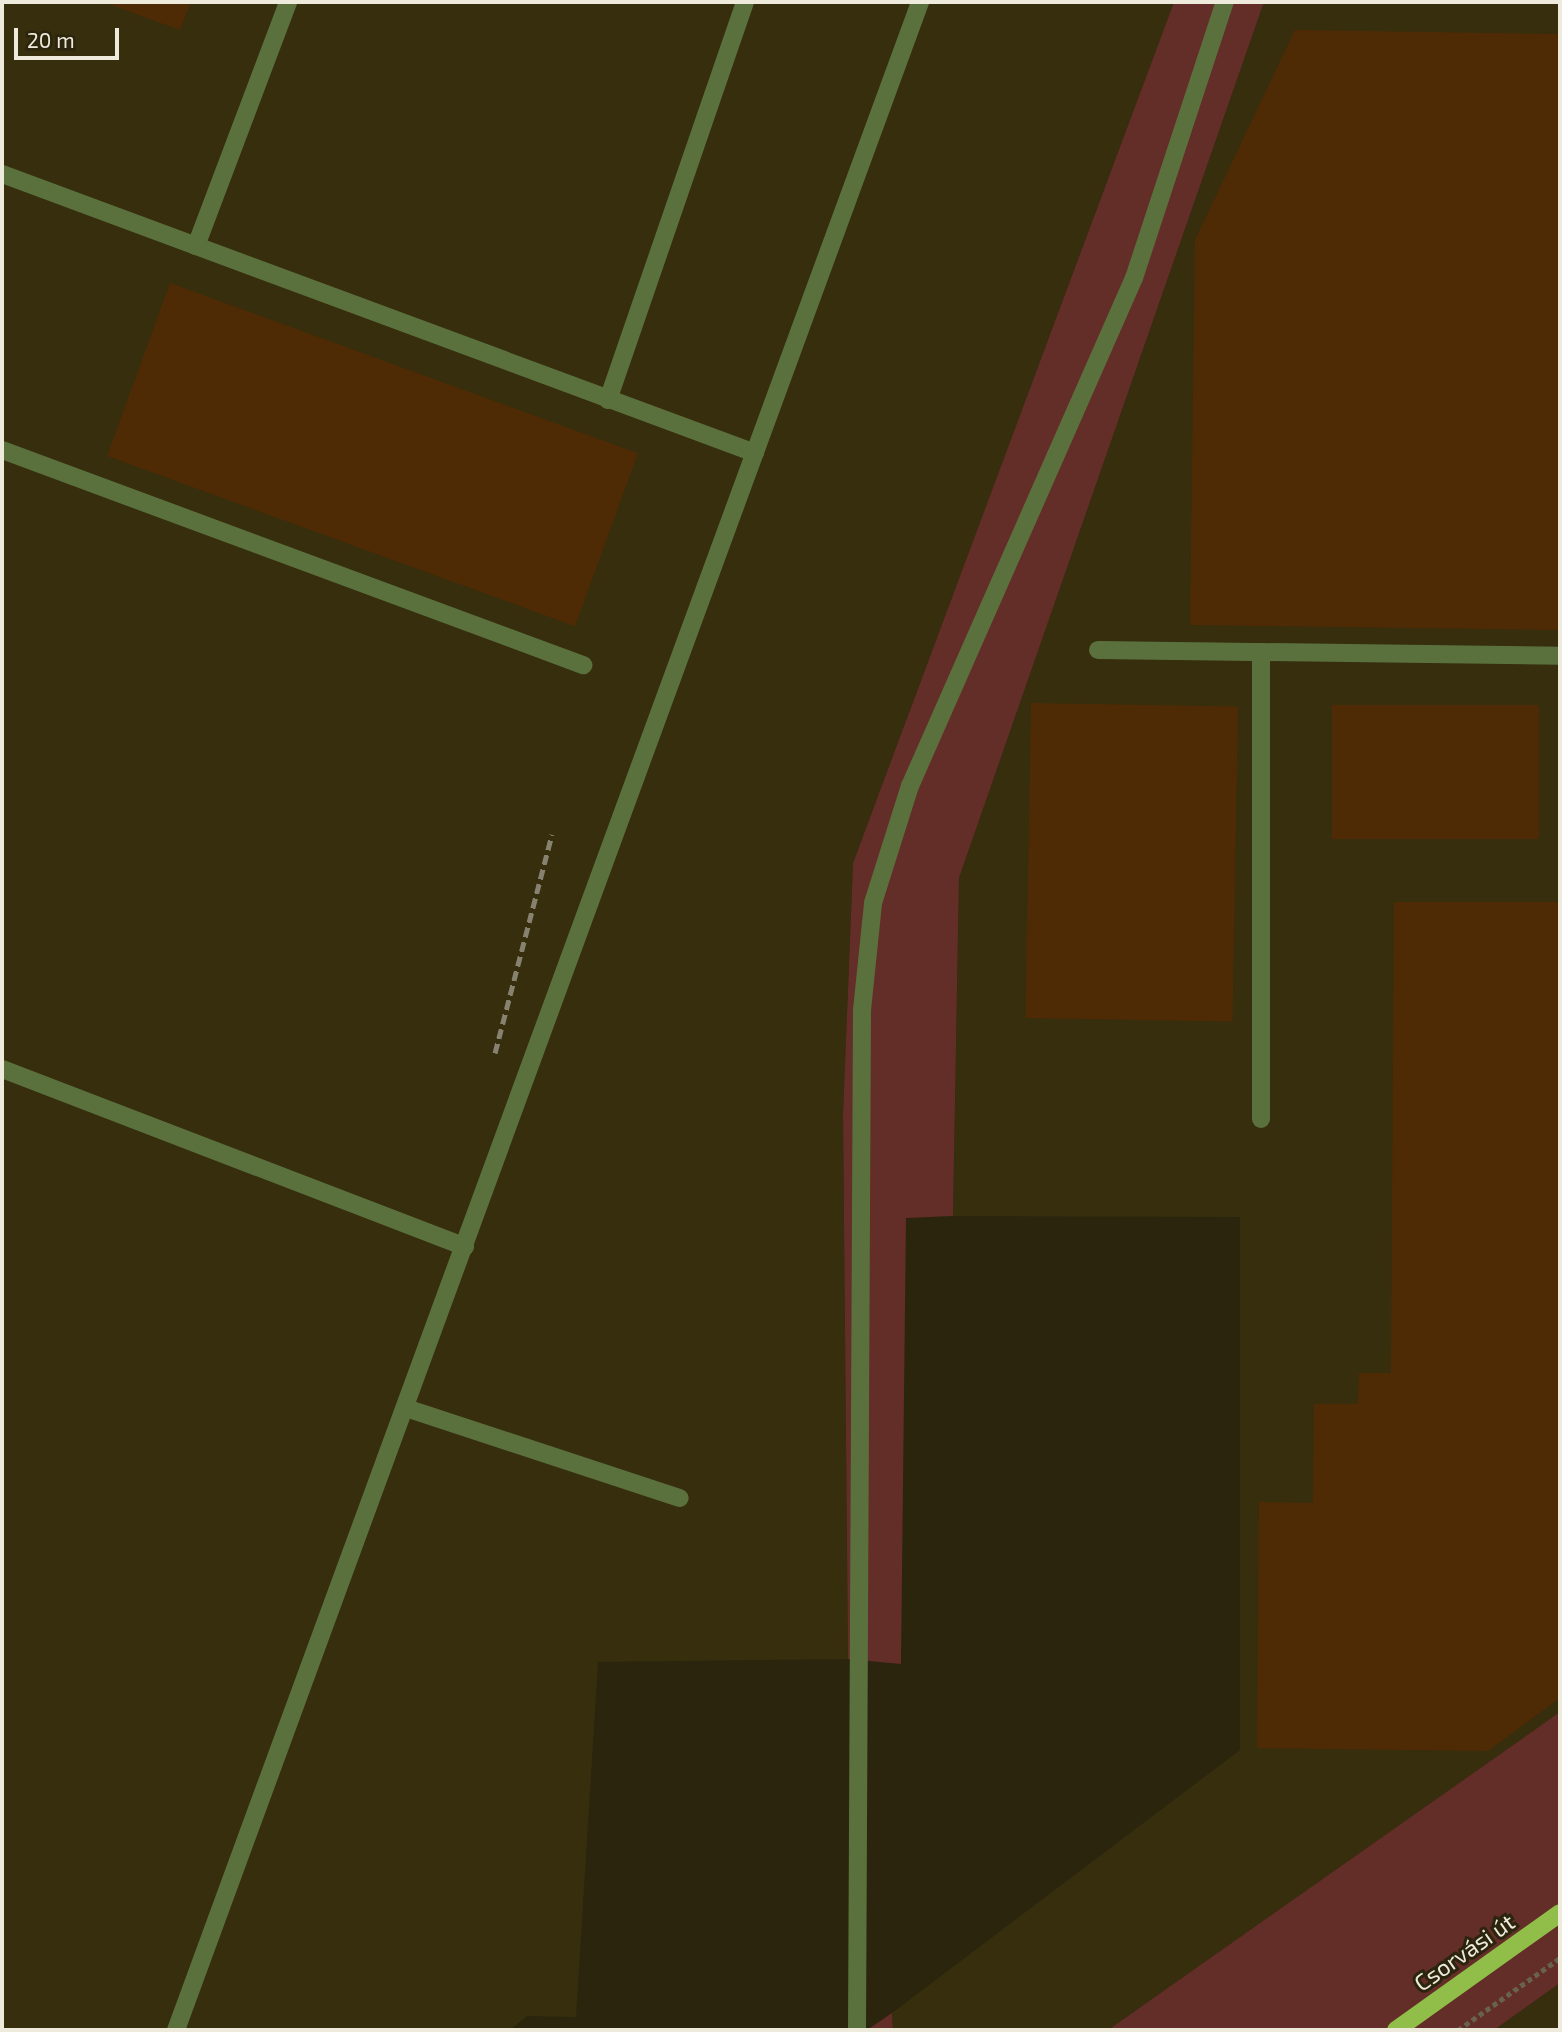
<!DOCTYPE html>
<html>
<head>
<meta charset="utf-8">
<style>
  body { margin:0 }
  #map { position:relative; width:1562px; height:2032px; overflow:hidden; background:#2b250d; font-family:"Exo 2",sans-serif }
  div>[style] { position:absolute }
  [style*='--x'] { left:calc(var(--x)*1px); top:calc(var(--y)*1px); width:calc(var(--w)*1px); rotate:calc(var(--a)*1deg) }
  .built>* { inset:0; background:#362e0d }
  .green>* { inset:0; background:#632d28 }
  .building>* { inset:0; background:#4f2b05; transform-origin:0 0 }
  .path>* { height:4.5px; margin-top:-2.25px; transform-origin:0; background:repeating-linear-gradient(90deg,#67614d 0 5px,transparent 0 8.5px) }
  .minor>* { height:18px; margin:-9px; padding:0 9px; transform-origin:9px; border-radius:9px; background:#5b713d }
  .major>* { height:18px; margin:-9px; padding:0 9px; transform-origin:9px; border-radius:9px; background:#90be49 }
  .rail>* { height:5px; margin-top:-2.5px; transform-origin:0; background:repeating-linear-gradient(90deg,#87826f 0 10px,transparent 0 15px) }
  span { translate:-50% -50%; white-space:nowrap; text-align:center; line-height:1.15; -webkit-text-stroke:6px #2b250d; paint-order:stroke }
  .street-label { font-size:23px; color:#eeeadc }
  .frame { position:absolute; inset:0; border:4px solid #eeeadc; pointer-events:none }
  .scale { position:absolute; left:14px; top:28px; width:105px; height:32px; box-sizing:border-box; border:4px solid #eeeadc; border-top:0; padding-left:9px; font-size:21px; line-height:24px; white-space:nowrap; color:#eeeadc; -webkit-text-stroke:5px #2b250d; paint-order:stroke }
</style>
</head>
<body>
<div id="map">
  <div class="built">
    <div style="clip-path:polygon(2px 2px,1174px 2px,853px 863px,843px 1114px,848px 1659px,598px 1662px,576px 2017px,527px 2016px,510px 2030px,2px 2030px)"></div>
    <div style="clip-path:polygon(1264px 2px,1560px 2px,1560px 1712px,1108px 2030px,893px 2030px,892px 2013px,1240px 1750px,1240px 1217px,953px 1216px,959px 878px)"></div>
    <div style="clip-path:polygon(1560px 1983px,1560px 2030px,1494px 2030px)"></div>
  </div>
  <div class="green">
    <div style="clip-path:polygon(1174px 2px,1264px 2px,959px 878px,953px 1216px,906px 1218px,901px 1664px,848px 1659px,843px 1114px,853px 863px)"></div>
    <div style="clip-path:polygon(1560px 1712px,1560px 1983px,1494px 2030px,1108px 2030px)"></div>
    <div style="clip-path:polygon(892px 2013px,893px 2030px,867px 2030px)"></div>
  </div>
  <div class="building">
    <div style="clip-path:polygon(103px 2px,191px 2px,180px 30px)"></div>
    <div style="clip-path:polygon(1295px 30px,1560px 34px,1560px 630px,1190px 625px,1195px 240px)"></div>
    <div style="left:170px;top:283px;width:498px;height:184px;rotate:20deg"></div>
    <div style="left:1031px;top:703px;width:207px;height:315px;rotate:1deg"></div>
    <div style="left:1539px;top:705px;width:134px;height:207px;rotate:90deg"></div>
    <div style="clip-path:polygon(1394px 902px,1560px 902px,1560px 1698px,1488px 1751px,1257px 1748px,1259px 1502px,1313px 1503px,1314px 1404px,1358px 1404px,1359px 1373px,1391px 1373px)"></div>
  </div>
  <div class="path">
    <div style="--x:1458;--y:2030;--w:125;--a:-35.2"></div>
  </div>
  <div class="minor">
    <div style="--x:2;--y:174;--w:803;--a:20.33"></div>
    <div style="--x:196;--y:246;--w:261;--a:-69.3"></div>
    <div style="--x:608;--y:400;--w:421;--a:-71"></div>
    <div style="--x:2;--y:450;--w:620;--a:20.31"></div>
    <div style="--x:1098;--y:650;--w:462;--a:0.7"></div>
    <div style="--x:2;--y:1069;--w:496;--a:21"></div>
    <div style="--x:1261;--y:1119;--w:467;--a:-90"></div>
    <div style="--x:406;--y:1408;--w:288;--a:18.2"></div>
    <div style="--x:176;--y:2030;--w:2160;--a:-69.85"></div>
    <div style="--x:857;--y:2030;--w:1020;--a:-89.72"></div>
    <div style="--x:862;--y:1010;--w:108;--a:-84.1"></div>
    <div style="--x:873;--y:903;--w:123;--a:-72.5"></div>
    <div style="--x:910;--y:786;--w:555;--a:-66.21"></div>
    <div style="--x:1134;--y:278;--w:291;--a:-71.8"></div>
  </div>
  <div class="major">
    <div style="--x:1396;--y:2030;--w:201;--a:-35.5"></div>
  </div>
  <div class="rail">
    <div style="--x:495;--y:1053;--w:226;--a:-75.4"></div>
  </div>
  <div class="street-label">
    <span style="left:1464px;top:1952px;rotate:-35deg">Csorvási út</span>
  </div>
  <div class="frame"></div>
  <div class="scale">20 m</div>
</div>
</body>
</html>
